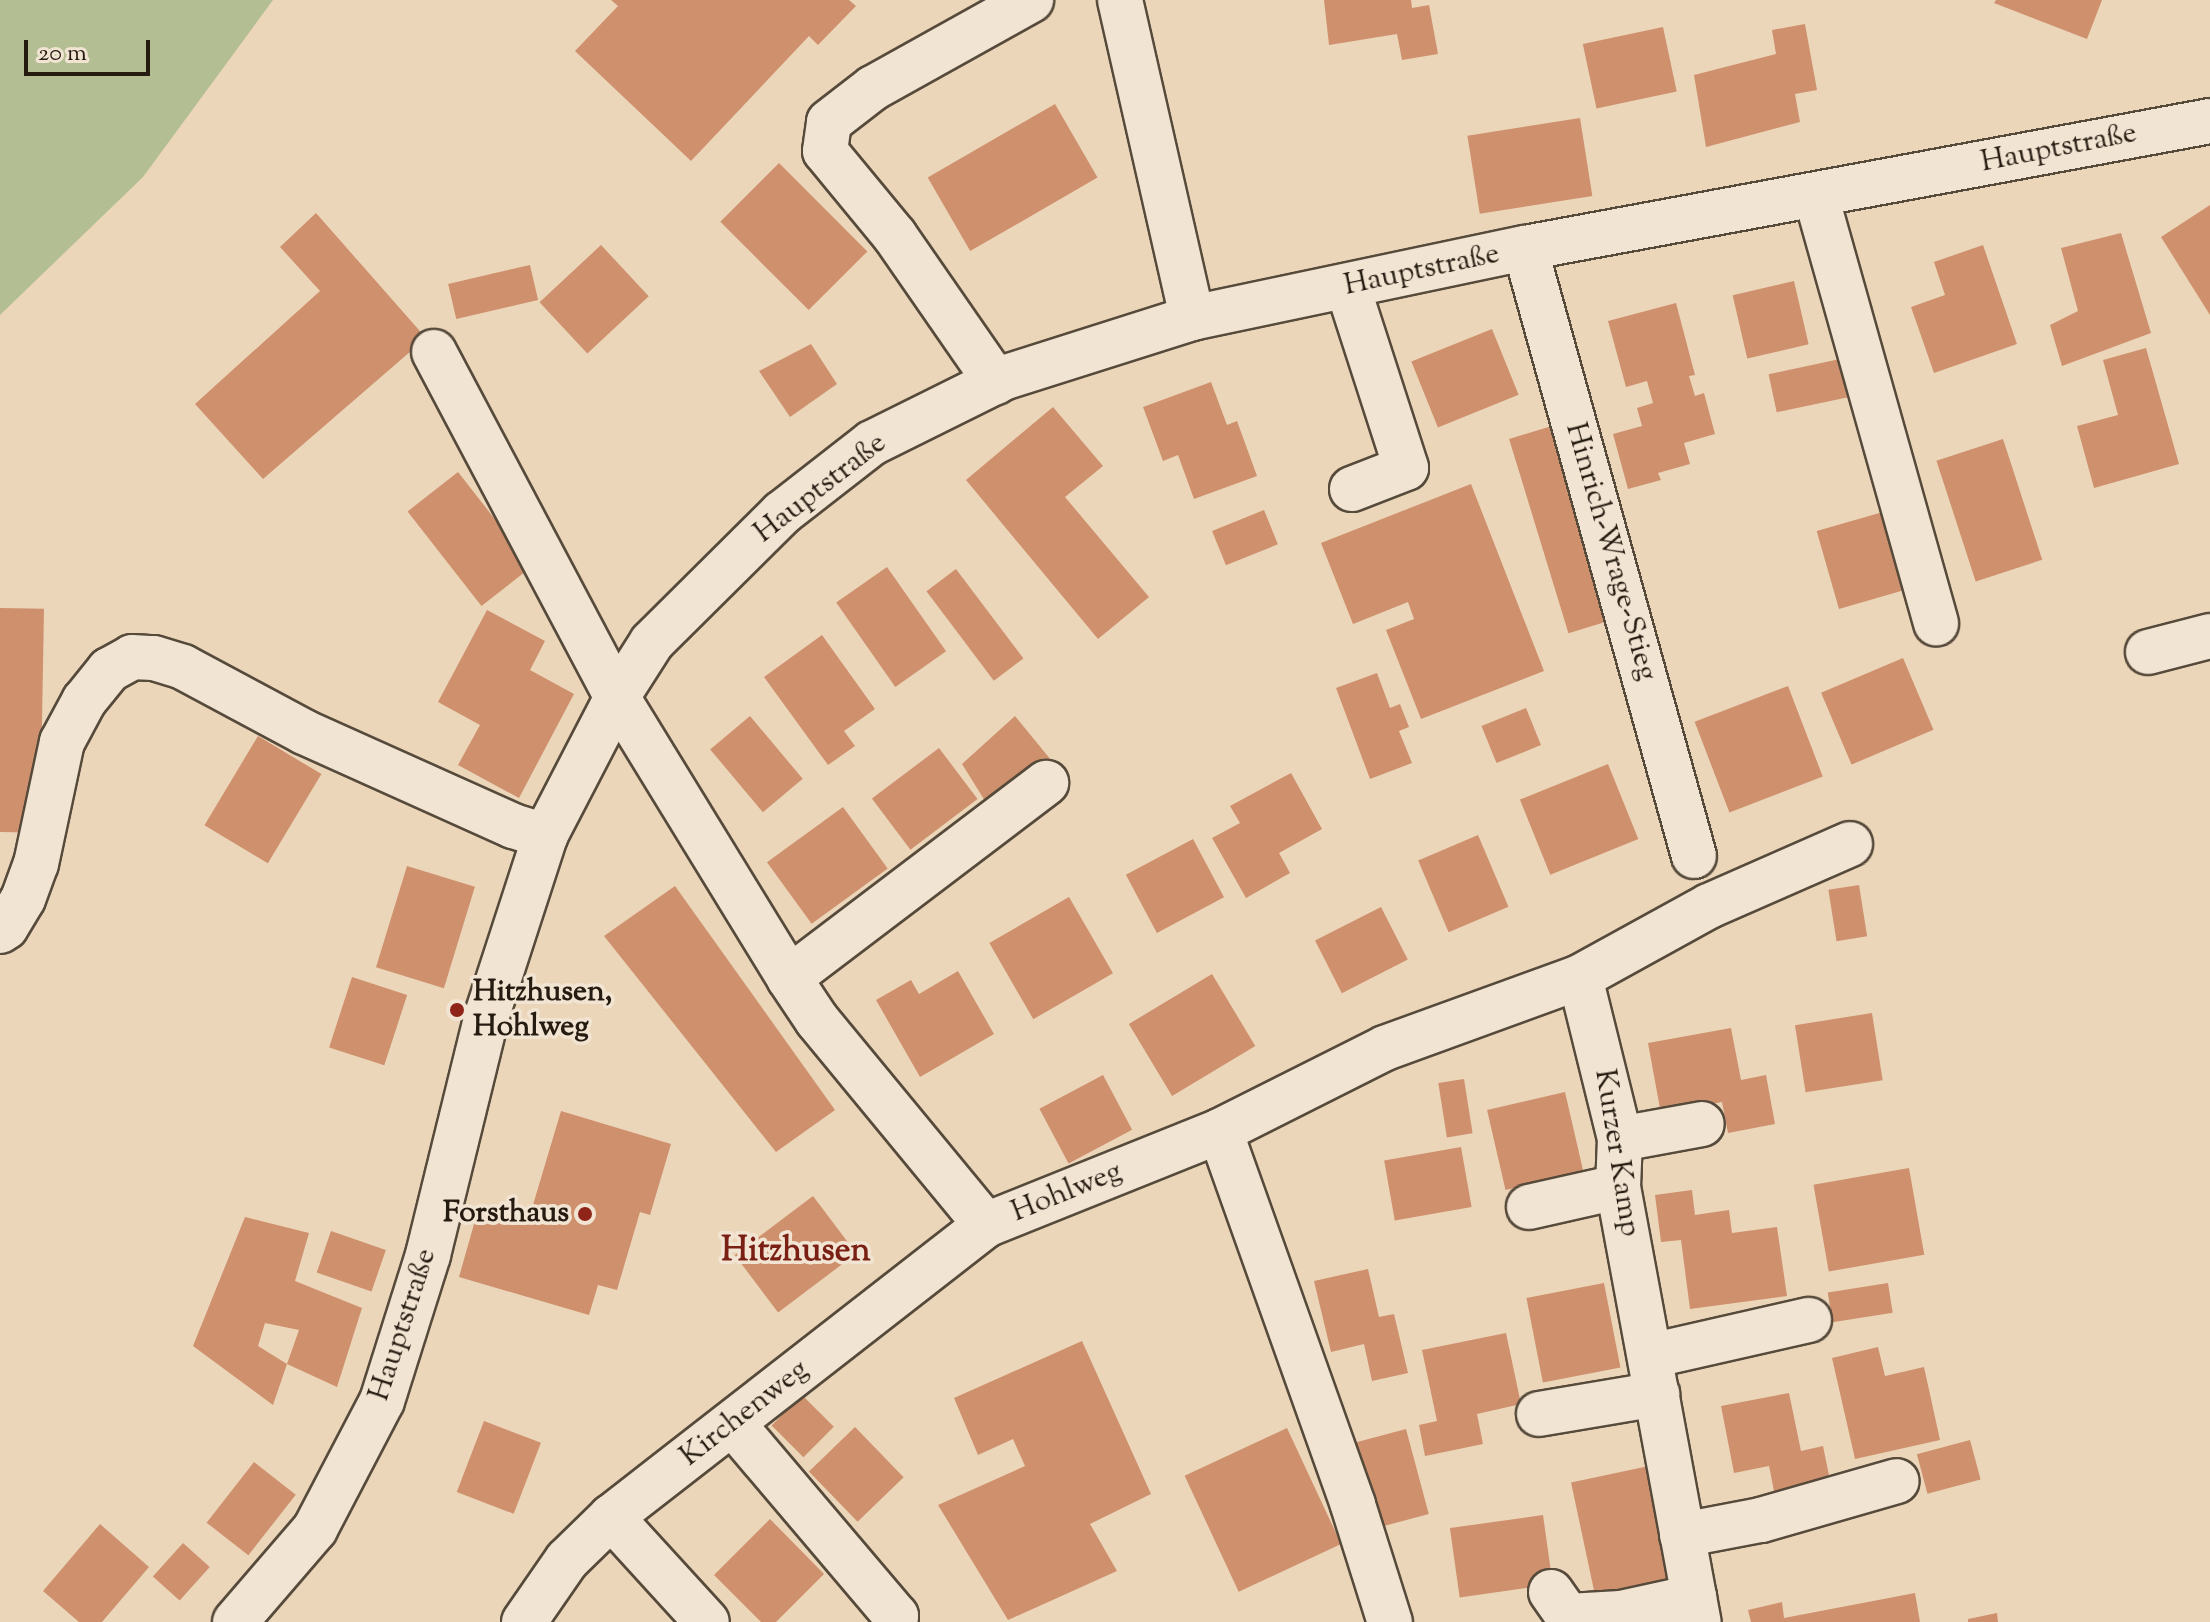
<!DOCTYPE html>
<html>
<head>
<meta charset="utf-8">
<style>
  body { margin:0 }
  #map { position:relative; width:2210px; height:1622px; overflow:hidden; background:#ebd6ba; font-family:"Sorts Mill Goudy",serif }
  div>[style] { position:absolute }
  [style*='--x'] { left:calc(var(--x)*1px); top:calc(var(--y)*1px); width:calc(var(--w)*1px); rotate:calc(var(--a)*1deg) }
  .green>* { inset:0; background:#b3be93 }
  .building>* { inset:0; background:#cf906d; transform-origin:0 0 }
  .roads { filter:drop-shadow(2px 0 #564a3b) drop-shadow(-2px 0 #564a3b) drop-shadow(0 2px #564a3b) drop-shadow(0 -2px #564a3b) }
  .minor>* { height:44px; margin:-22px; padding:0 22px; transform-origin:22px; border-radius:22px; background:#f2e4d2 }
  .dots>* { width:22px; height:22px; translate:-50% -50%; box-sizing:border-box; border:4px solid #f2e4d2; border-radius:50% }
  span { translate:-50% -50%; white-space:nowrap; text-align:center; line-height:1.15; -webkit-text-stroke:7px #f2e4d2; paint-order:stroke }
  .street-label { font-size:30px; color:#251b11 }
  .poi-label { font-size:30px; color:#251b11; font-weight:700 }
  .left { translate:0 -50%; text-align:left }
  .right { translate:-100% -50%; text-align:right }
  .quarter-label { font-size:34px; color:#7a1f14; font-weight:700 }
  .scale { position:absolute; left:24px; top:40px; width:126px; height:36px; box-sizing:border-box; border:4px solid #251b11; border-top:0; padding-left:10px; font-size:24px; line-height:28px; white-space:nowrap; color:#251b11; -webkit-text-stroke:6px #f2e4d2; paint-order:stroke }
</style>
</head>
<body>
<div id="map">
  <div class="green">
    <div style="clip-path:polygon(0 0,273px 0,143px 177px,0 315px)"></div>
  </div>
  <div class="building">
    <div style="clip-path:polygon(611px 0,849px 0,856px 6px,818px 45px,809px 36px,691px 161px,575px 51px,618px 6px)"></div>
    <div style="clip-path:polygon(1324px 0,1411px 0,1412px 8px,1429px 5px,1438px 54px,1402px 60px,1397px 34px,1329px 45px)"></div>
    <div style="clip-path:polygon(1996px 0,2102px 0,2087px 39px,1994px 3px)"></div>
    <div style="clip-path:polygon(1805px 24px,1817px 90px,1795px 94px,1800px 122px,1706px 147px,1694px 75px,1776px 54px,1772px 30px)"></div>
    <div style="left:1663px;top:27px;width:66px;height:82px;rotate:78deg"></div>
    <div style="left:1055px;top:104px;width:85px;height:147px;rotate:60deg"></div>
    <div style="left:1580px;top:118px;width:79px;height:114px;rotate:81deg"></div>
    <div style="left:779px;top:163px;width:125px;height:83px;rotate:45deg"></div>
    <div style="clip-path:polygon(2210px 205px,2210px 315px,2161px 237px)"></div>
    <div style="clip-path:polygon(316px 213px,426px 338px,263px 479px,195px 404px,320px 291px,280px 247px)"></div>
    <div style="clip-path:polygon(2121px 233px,2151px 333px,2062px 366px,2050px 325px,2078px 311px,2061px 248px)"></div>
    <div style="left:601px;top:245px;width:70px;height:84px;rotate:47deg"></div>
    <div style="clip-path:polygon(1983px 245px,2017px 344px,1934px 373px,1911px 307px,1945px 295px,1934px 262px)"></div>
    <div style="left:530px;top:265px;width:36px;height:84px;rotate:77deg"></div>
    <div style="left:1794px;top:281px;width:65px;height:63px;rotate:77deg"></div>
    <div style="clip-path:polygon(1676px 303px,1695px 375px,1689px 376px,1695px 396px,1704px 393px,1715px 434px,1684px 443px,1690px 464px,1658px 473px,1661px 480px,1628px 489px,1613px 434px,1642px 426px,1637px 408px,1653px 403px,1647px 381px,1626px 387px,1608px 321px)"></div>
    <div style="left:1492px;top:329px;width:71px;height:87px;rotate:68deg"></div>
    <div style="clip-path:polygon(811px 344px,837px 384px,790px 417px,759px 371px)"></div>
    <div style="clip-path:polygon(2146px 348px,2179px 464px,2094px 488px,2077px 426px,2118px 415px,2103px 360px)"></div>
    <div style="left:1840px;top:359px;width:39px;height:73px;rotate:78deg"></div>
    <div style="clip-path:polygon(1211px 382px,1227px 425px,1237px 421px,1257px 476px,1194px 499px,1178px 455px,1163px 461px,1143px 407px)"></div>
    <div style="clip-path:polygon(1053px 407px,1103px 466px,1065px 497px,1149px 597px,1098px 639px,966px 480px)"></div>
    <div style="left:1555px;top:425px;width:203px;height:48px;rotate:73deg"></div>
    <div style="left:2003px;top:439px;width:127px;height:70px;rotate:72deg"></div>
    <div style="left:458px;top:472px;width:120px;height:64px;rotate:52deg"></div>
    <div style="clip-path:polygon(1471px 484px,1544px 671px,1421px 719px,1386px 630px,1414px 619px,1408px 602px,1353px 624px,1321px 543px)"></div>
    <div style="left:1264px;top:510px;width:37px;height:56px;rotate:68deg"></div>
    <div style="left:1883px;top:512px;width:81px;height:69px;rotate:74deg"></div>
    <div style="left:887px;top:567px;width:103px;height:62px;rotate:55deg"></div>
    <div style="left:956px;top:569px;width:112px;height:37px;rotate:53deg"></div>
    <div style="left:0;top:608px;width:44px;height:224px;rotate:1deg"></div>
    <div style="clip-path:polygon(487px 610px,545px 641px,530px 670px,574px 694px,519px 798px,458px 765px,480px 725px,438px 702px)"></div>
    <div style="clip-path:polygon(822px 635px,875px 709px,844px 731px,855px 746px,828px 765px,764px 677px)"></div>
    <div style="left:1903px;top:658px;width:78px;height:89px;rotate:67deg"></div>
    <div style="clip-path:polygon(1377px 673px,1390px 708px,1400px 704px,1409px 727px,1399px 731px,1412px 763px,1370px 779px,1336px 688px)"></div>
    <div style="left:1788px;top:686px;width:97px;height:100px;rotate:69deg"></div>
    <div style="left:1526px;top:708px;width:40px;height:48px;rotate:68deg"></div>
    <div style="left:750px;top:716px;width:82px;height:52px;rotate:50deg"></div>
    <div style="clip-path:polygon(1015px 716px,1051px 760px,990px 809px,962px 764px)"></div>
    <div style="left:258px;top:736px;width:74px;height:104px;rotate:31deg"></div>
    <div style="left:939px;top:748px;width:64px;height:84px;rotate:53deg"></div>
    <div style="left:1608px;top:764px;width:81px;height:95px;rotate:68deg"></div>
    <div style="clip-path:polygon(1291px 773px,1322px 829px,1279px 853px,1290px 873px,1246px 898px,1212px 838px,1240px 823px,1230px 806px)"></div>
    <div style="left:843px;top:807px;width:76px;height:94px;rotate:54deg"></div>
    <div style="left:1478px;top:835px;width:78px;height:65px;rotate:67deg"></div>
    <div style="left:1193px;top:839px;width:66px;height:76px;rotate:62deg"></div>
    <div style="left:407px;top:866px;width:71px;height:106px;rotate:17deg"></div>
    <div style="left:1859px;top:885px;width:52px;height:31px;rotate:81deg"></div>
    <div style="clip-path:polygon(675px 886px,835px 1110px,776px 1152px,604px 936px)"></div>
    <div style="left:1069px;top:897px;width:88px;height:92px;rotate:60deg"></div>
    <div style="left:1381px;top:907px;width:59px;height:74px;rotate:63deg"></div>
    <div style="clip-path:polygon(958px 971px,994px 1034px,920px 1077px,876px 1000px,911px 980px,919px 994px)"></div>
    <div style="left:1212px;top:974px;width:84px;height:97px;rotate:59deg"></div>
    <div style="left:352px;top:977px;width:58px;height:74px;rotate:18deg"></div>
    <div style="left:1872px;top:1013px;width:68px;height:78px;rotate:81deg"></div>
    <div style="clip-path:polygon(1731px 1028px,1741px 1080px,1766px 1075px,1775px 1124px,1728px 1133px,1722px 1102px,1661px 1114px,1648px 1043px)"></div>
    <div style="left:1103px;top:1075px;width:62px;height:72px;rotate:62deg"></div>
    <div style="left:1464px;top:1079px;width:55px;height:26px;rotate:81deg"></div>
    <div style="left:1565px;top:1092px;width:82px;height:80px;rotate:77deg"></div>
    <div style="clip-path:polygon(561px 1111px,671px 1144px,650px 1215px,640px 1212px,617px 1290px,598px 1285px,589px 1315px,459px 1277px,478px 1210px,527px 1225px)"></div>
    <div style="left:1461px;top:1147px;width:61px;height:78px;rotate:80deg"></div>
    <div style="left:1909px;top:1168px;width:88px;height:97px;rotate:80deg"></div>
    <div style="clip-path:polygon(1692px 1190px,1695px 1215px,1729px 1210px,1732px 1233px,1777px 1227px,1787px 1296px,1690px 1309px,1681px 1240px,1661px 1242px,1655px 1195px)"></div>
    <div style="left:813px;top:1196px;width:72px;height:98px;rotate:53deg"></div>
    <div style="clip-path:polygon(evenodd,245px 1217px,309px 1233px,295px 1281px,362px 1308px,337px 1387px,287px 1364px,273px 1405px,193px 1346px,245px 1217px,265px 1323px,299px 1330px,287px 1364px,258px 1346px,265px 1323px)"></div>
    <div style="left:331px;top:1231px;width:58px;height:44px;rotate:19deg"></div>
    <div style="clip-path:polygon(1368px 1269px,1379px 1317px,1394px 1314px,1408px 1373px,1372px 1381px,1364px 1344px,1331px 1352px,1314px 1281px)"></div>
    <div style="left:1604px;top:1283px;width:86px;height:79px;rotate:79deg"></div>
    <div style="left:1888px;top:1283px;width:30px;height:61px;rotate:81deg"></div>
    <div style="clip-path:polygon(1506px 1333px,1521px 1404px,1477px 1414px,1483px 1444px,1425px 1456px,1419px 1425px,1437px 1421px,1422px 1350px)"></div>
    <div style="clip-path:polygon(1082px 1341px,1151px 1494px,1090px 1524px,1117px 1571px,1008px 1620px,938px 1505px,1025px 1466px,1013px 1439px,978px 1455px,954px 1398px)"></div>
    <div style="clip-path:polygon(1878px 1347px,1885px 1376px,1924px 1367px,1940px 1440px,1855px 1459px,1832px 1358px)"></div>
    <div style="clip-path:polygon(1789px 1393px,1801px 1451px,1823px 1446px,1832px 1490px,1776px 1501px,1769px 1466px,1734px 1473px,1721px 1406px)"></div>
    <div style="left:802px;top:1395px;width:45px;height:43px;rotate:45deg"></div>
    <div style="left:484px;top:1421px;width:61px;height:76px;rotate:21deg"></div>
    <div style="left:855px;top:1427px;width:70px;height:64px;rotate:46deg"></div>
    <div style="left:1287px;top:1428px;width:128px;height:113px;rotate:65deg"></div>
    <div style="left:1406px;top:1429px;width:88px;height:60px;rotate:75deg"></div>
    <div style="left:1970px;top:1440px;width:41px;height:55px;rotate:75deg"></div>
    <div style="left:254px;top:1462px;width:53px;height:77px;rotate:38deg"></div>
    <div style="left:1663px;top:1463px;width:114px;height:94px;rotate:78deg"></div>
    <div style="left:1543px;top:1515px;width:70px;height:94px;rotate:82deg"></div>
    <div style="clip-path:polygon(770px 1519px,824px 1574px,776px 1622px,761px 1622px,714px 1575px)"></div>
    <div style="clip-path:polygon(100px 1524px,149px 1567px,102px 1622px,79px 1622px,43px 1591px)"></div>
    <div style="left:183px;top:1543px;width:36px;height:45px;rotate:42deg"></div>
    <div style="clip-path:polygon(1915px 1593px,1920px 1622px,1751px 1622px,1748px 1610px,1782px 1602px,1784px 1618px)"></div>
    <div style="clip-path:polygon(1997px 1613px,1998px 1622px,1968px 1622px,1968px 1619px)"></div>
  </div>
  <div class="roads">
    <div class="minor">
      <div style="--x:1120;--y:0;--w:326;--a:77.2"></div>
      <div style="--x:1816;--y:196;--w:444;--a:74.3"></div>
      <div style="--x:1525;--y:248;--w:631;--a:74.47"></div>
      <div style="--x:1348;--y:288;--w:189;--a:72.1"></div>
      <div style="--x:1406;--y:468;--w:58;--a:158.7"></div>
      <div style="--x:434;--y:352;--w:391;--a:62.1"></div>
      <div style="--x:617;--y:697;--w:329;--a:58.5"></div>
      <div style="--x:789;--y:978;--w:50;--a:56.3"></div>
      <div style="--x:817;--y:1020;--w:266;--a:50.5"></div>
      <div style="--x:986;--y:1225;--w:252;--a:-21.9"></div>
      <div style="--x:1220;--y:1131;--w:397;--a:70.4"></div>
      <div style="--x:1353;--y:1505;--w:123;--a:72.5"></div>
      <div style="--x:996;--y:382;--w:178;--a:-124.7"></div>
      <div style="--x:895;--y:236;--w:110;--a:-129.5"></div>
      <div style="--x:825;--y:151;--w:29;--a:-82"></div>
      <div style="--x:829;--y:122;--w:56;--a:-37.7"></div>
      <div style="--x:873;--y:88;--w:181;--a:-29.1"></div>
      <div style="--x:2148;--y:652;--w:64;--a:-14.5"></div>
      <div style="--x:0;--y:931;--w:7;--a:-34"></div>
      <div style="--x:6;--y:927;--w:33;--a:-59"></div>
      <div style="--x:23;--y:899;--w:37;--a:-70"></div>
      <div style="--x:36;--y:864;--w:125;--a:-78"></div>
      <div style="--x:62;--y:742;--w:47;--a:-61.8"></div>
      <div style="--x:84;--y:701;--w:40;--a:-51"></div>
      <div style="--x:109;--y:670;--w:26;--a:-29"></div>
      <div style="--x:132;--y:657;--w:22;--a:3"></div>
      <div style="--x:154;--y:658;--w:30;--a:17"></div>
      <div style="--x:183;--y:667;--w:137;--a:28.2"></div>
      <div style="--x:304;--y:732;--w:229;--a:24.2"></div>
      <div style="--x:513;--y:826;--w:34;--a:17"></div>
      <div style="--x:1580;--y:977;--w:167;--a:76.1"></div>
      <div style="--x:1620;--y:1139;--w:48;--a:92.4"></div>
      <div style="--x:1618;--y:1187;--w:442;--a:79.5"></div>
      <div style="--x:789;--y:978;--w:323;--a:-37.2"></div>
      <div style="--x:1220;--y:1131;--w:185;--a:-26.7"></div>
      <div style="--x:1385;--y:1048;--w:208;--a:-20"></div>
      <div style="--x:1580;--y:977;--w:147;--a:-28.8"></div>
      <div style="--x:1709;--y:906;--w:154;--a:-23.7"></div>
      <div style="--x:1620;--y:1139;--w:83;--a:-10.4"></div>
      <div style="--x:1529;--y:1207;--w:91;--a:-12.7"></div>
      <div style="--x:1650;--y:1356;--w:163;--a:-12.8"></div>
      <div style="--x:1539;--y:1414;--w:120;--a:-9.6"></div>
      <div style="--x:733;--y:1424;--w:252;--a:49.7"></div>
      <div style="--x:896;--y:1616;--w:6;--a:99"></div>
      <div style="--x:611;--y:1517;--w:142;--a:47.6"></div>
      <div style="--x:1682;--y:1535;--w:80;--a:-10.8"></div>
      <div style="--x:1761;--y:1520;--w:141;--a:-16"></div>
      <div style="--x:1551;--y:1592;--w:29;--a:55"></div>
      <div style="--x:1568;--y:1616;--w:53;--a:-3.2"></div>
      <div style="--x:1621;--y:1613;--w:75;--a:-12.4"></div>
      <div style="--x:235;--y:1622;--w:123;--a:-49.3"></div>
      <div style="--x:315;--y:1529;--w:144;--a:-62.4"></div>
      <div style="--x:382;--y:1401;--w:153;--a:-72.5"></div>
      <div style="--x:428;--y:1255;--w:244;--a:-76.2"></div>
      <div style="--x:486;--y:1018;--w:191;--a:-72"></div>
      <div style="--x:545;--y:836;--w:157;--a:-62.6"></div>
      <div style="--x:617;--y:697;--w:65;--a:-57.5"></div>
      <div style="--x:652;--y:642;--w:183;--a:-44.8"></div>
      <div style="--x:782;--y:513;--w:114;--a:-37.9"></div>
      <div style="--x:872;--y:443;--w:146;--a:-26.4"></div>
      <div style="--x:1003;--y:378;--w:198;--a:-17.6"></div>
      <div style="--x:1192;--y:318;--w:340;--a:-11.9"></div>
      <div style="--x:1525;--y:248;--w:697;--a:-10.5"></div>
      <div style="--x:524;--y:1622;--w:75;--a:-55.3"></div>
      <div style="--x:567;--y:1560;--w:62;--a:-44.3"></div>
      <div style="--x:611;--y:1517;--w:475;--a:-37.9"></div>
    </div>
  </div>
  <div class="dots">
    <div style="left:457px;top:1010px;background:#8f2418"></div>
    <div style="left:585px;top:1214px;background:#8f2418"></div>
  </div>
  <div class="street-label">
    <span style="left:2059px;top:149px;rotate:-11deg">Hauptstraße</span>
    <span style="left:1422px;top:271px;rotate:-12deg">Hauptstraße</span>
    <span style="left:821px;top:489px;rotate:-38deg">Hauptstraße</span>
    <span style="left:1610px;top:552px;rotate:74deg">Hinrich-Wrage-Stieg</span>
    <span style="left:1616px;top:1153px;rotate:81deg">Kurzer Kamp</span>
    <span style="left:1067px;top:1193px;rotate:-22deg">Hohlweg</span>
    <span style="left:404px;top:1325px;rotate:-72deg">Hauptstraße</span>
    <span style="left:745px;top:1414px;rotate:-38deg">Kirchenweg</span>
  </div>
  <div class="poi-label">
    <span class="left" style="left:473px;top:1010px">Hitzhusen,<br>Hohlweg</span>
    <span class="right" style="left:569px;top:1214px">Forsthaus</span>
  </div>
  <div class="quarter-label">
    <span style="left:796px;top:1252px">Hitzhusen</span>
  </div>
  <div class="scale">20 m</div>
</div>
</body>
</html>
